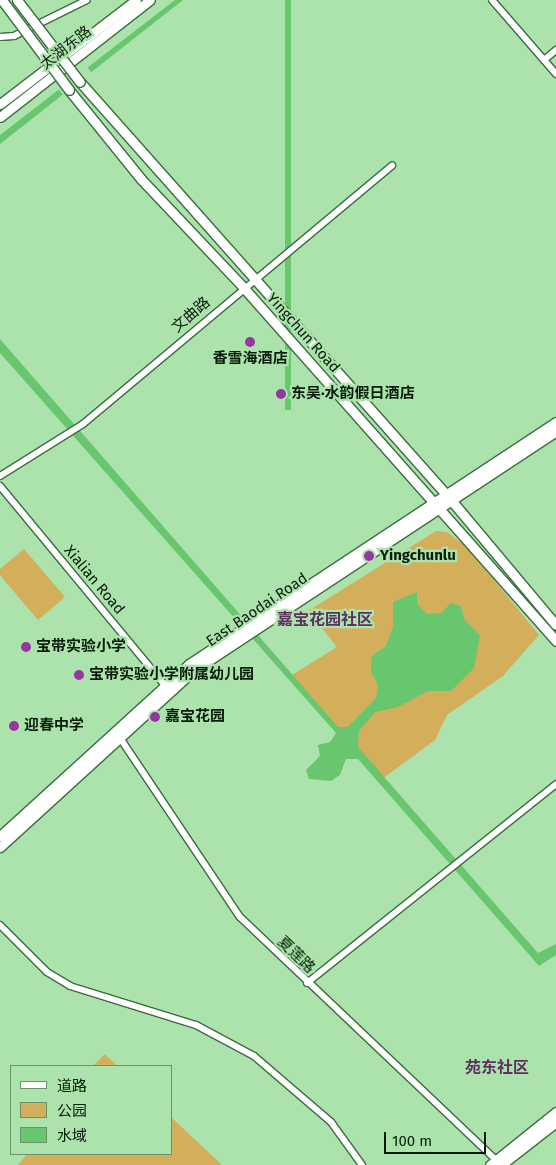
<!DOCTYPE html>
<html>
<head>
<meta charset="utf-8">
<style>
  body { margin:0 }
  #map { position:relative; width:556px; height:1165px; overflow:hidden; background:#ace3ad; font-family:"Fira Sans","Noto Sans SC",sans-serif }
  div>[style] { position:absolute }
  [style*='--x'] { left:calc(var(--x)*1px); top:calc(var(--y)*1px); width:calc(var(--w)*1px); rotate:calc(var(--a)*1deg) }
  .green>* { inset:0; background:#d3ae5b }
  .water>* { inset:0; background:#68c66f; transform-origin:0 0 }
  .pier>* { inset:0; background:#ace3ad; transform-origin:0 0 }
  .roads { filter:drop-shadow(1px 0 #3b6e3e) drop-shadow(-1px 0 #3b6e3e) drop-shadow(0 1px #3b6e3e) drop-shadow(0 -1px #3b6e3e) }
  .minor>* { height:6px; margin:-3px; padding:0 3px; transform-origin:3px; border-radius:3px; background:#fff }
  .major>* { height:9px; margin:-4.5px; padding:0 4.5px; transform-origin:4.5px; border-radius:4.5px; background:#fff }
  .bridges { filter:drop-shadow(1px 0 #3b6e3e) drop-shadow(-1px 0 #3b6e3e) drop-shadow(0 1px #3b6e3e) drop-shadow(0 -1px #3b6e3e) }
  .major-bridge>* { height:9px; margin:-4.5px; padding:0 4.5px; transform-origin:4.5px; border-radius:4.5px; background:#fff }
  .dots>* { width:14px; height:14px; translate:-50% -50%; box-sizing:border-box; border:2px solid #ace3ad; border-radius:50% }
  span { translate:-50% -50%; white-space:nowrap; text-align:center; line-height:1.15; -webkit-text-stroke:4.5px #ace3ad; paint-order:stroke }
  .street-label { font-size:15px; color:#071c08 }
  .poi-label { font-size:15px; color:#071c08; font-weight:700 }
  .left { translate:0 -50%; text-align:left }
  .neighbourhood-label { font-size:16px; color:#5f2f61; font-weight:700 }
  .legend { position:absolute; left:10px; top:1065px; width:162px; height:90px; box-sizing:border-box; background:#ace3ad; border:1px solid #6a936b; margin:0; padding:6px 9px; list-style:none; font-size:15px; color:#071c08 }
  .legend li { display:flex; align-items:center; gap:10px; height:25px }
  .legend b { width:25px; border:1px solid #6a936b }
  .scale { position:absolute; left:384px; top:1132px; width:102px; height:22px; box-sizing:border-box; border:2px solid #071c08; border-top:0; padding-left:6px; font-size:15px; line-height:18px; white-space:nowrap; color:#071c08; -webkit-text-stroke:4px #ace3ad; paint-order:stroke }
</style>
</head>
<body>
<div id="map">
  <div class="green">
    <div style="clip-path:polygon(436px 531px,447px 532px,467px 547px,539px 635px,503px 676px,447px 715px,435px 740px,382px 779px,292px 675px,337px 647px,308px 611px)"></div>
    <div style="clip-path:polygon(24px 549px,65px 597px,38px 620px,0 575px,0 569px)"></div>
    <div style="clip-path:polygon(105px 1054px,117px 1066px,93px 1066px)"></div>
    <div style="clip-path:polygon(171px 1117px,222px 1165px,18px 1165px,27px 1154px,171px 1154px)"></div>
  </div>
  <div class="water">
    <div style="clip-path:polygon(175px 0,183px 0,0 144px,0 135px)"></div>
    <div style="left:285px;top:0;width:6px;height:410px"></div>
    <div style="clip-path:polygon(0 339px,338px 727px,348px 727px,376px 698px,378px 685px,371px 672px,372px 656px,386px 646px,393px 627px,393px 602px,417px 592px,417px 604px,427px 614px,441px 613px,451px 603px,461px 606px,465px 621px,480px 635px,474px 668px,451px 691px,428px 691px,398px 707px,375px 712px,359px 731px,358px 747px,538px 953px,556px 944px,556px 955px,539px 966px,358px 759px,346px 759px,340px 775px,331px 781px,309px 779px,306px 770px,320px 756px,318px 745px,330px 742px,336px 733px,0 353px)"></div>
  </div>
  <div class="pier">
    <div style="left:85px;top:65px;width:11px;height:36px;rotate:49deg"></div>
  </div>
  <div class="roads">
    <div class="minor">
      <div style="--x:492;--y:0;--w:98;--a:49.1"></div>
      <div style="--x:0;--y:37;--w:14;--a:-4"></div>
      <div style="--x:14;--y:36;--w:81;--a:-26.3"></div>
      <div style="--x:544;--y:60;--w:16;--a:-40"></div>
      <div style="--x:0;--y:476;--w:98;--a:-32.1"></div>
      <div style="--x:83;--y:424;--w:403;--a:-39.9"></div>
      <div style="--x:0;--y:486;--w:264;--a:50.4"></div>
      <div style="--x:118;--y:735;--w:219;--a:56.2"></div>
      <div style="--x:240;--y:917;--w:356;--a:43.5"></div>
      <div style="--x:0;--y:925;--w:66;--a:45"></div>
      <div style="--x:47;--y:972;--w:27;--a:31"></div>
      <div style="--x:70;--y:986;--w:132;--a:17.2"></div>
      <div style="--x:196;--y:1025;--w:66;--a:28.1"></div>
      <div style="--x:254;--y:1056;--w:101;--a:40.6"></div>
      <div style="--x:331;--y:1122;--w:53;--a:54.2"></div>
      <div style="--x:307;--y:983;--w:319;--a:-38.6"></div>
    </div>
    <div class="major">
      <div style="--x:80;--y:82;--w:559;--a:48.41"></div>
      <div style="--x:451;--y:500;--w:163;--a:50"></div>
      <div style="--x:69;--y:90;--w:114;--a:51"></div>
      <div style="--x:141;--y:179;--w:149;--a:46.6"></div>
      <div style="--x:243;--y:287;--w:473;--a:48.5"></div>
      <div style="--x:0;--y:104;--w:171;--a:-37.4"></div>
      <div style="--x:0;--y:117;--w:190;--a:-38"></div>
      <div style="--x:0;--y:836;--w:256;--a:-42.3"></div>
      <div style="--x:189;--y:664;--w:440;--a:-33.4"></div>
      <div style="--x:0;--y:847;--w:263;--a:-42.4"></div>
      <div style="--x:194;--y:670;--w:434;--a:-33.4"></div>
      <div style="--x:490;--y:1165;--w:85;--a:-38.8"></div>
      <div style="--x:501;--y:1165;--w:70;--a:-38"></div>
    </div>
  </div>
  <div class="bridges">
    <div class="major-bridge">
      <div style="--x:2;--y:0;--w:112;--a:53.3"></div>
      <div style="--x:17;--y:0;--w:103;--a:52.5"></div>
    </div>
  </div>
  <div class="dots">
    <div style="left:250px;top:342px;background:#97369d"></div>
    <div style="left:281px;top:394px;background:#97369d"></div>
    <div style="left:369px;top:556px;background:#97369d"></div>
    <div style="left:26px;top:647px;background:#97369d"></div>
    <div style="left:79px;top:675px;background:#97369d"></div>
    <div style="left:155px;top:717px;background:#97369d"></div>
    <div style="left:14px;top:726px;background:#97369d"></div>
  </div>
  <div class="street-label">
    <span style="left:66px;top:48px;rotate:-38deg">太湖东路</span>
    <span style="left:191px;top:315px;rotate:-41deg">文曲路</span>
    <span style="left:303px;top:333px;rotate:48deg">Yingchun Road</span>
    <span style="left:94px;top:580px;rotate:50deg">Xialian Road</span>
    <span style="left:257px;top:610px;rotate:-34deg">East Baodai Road</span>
    <span style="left:296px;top:955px;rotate:44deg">夏莲路</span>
  </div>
  <div class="poi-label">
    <span style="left:250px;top:359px">香雪海酒店</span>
    <span class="left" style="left:291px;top:394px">东吴·水韵假日酒店</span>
    <span class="left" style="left:380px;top:556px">Yingchunlu</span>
    <span class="left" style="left:36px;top:647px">宝带实验小学</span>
    <span class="left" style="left:89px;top:675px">宝带实验小学附属幼儿园</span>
    <span class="left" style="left:165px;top:717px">嘉宝花园</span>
    <span class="left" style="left:24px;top:726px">迎春中学</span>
  </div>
  <div class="neighbourhood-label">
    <span style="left:325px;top:620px">嘉宝花园社区</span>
    <span style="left:497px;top:1068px">苑东社区</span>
  </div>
  <ul class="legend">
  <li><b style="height:6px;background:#fff"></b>道路</li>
  <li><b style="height:14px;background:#d3ae5b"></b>公园</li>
  <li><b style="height:14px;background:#68c66f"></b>水域</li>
  </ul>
  <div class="scale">100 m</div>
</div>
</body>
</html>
